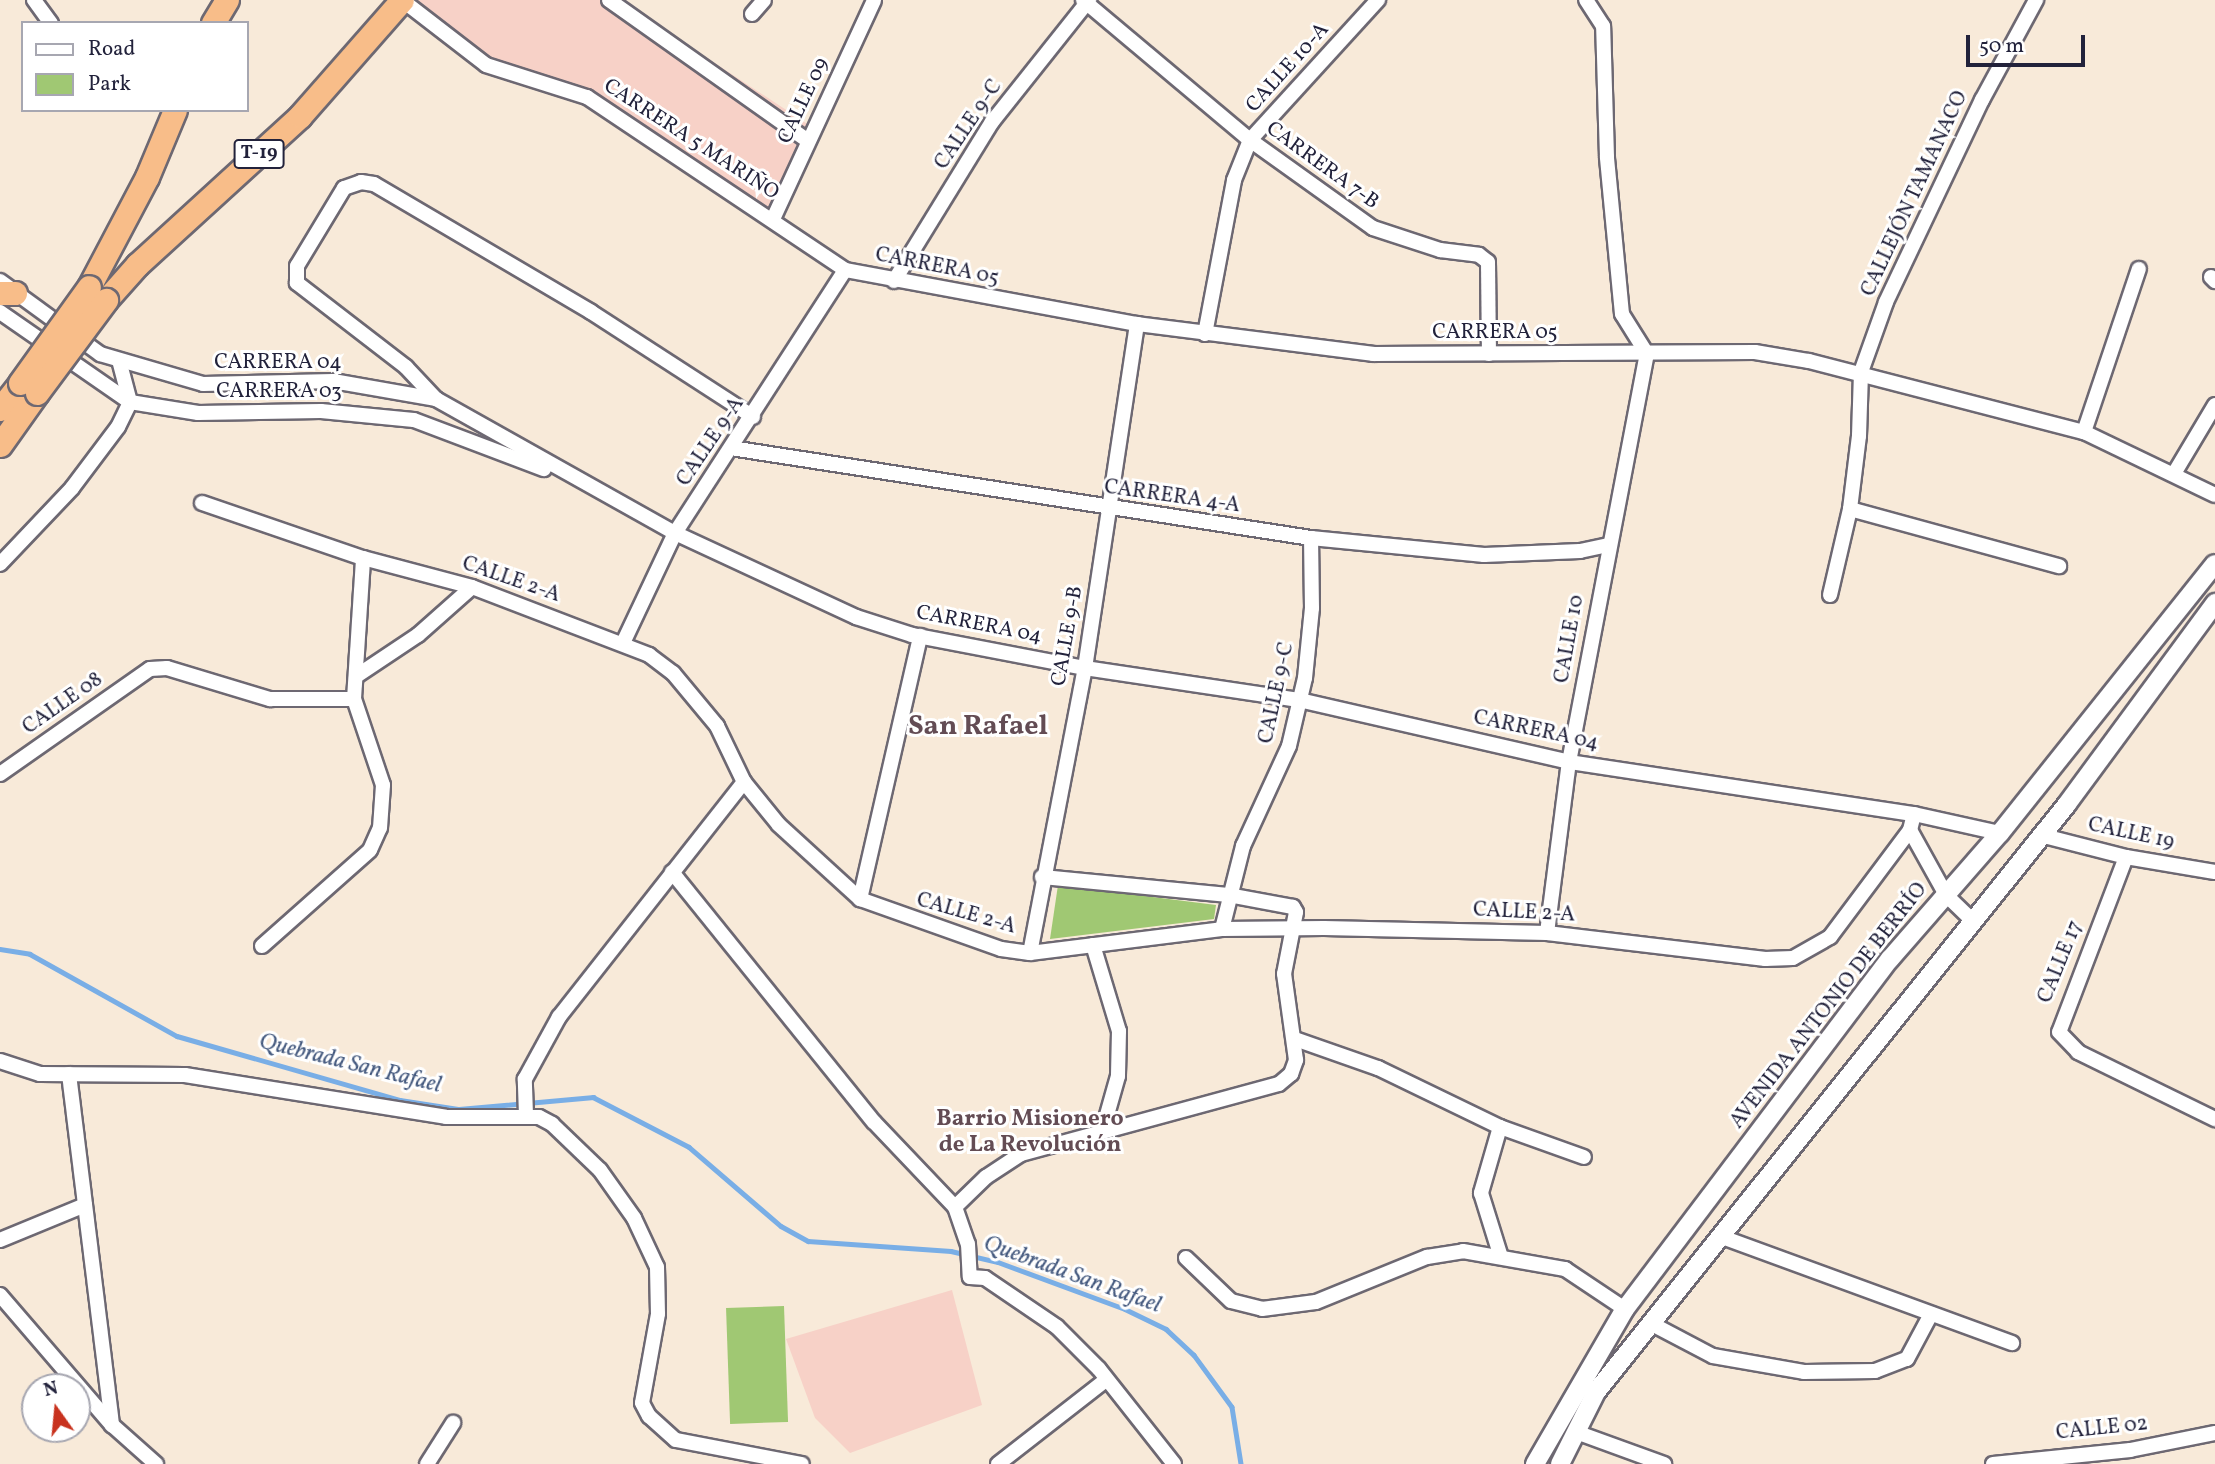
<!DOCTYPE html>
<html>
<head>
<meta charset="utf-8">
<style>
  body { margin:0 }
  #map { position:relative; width:2215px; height:1464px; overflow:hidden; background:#f8ead9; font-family:Vollkorn,serif }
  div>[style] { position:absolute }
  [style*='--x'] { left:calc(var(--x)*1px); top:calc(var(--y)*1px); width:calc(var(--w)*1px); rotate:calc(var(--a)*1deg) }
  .built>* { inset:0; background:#f7d1c7 }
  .green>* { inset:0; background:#a0c873; transform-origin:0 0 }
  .stream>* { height:4.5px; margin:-2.25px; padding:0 2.25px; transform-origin:2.25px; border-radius:2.25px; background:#79aee6 }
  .roads { filter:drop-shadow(2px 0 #6d6872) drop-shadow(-2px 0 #6d6872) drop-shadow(0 2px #6d6872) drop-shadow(0 -2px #6d6872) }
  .minor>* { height:14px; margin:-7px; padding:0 7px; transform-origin:7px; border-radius:7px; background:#fff }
  .tertiary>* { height:18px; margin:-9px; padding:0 9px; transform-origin:9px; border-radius:9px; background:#fff }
  .trunk>* { height:23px; margin:-11.5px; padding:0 11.5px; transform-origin:11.5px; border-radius:11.5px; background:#f8bd89 }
  .bridges { filter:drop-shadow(2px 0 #6d6872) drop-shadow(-2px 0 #6d6872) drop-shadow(0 2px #6d6872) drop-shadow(0 -2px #6d6872) }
  .trunk-bridge>* { height:23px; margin:-11.5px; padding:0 11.5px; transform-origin:11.5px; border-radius:11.5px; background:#f8bd89 }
  span { translate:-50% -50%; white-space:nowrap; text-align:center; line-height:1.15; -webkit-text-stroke:6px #fff; paint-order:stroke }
  .shield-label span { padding:2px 5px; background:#fff; border:2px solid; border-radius:5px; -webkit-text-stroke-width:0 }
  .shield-label { font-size:19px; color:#22223b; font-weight:700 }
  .street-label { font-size:21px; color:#22223b }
  .water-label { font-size:23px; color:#455a7f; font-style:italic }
  .neighbourhood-label { font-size:23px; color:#634c54; font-weight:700 }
  .district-label { font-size:28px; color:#634c54; font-weight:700 }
  .legend { position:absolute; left:21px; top:21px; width:228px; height:91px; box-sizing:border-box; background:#fff; border:2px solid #a7a7b1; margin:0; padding:9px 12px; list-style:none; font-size:21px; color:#22223b }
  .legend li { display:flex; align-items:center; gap:14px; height:35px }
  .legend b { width:35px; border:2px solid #a7a7b1 }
  .north { position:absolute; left:21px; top:1373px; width:70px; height:70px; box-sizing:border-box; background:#fff; border:2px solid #a7a7b1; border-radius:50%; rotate:345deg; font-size:19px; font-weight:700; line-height:28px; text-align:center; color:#22223b }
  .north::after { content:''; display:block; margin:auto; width:24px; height:32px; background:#c8321e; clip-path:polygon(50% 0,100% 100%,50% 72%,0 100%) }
  .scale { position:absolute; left:1966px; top:35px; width:119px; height:32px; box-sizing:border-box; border:4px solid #22223b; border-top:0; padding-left:9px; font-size:21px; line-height:24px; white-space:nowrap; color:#22223b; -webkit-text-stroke:5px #fff; paint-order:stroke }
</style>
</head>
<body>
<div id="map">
  <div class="built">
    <div style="clip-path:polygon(402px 0,619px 0,809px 125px,773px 219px,587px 97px,486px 65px)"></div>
    <div style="clip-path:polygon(952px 1290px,982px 1405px,850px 1453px,815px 1418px,786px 1339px)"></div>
  </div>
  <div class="green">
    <div style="clip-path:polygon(1058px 885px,1216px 905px,1214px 919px,1050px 939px)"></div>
    <div style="left:784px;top:1306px;width:116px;height:58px;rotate:88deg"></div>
  </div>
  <div class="stream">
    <div style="--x:0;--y:949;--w:30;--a:9"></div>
    <div style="--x:30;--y:954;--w:168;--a:29.2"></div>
    <div style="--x:177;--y:1036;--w:232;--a:16"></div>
    <div style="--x:400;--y:1100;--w:60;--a:8.7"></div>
    <div style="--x:459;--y:1109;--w:135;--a:-5.1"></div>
    <div style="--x:593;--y:1097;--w:108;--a:27.5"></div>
    <div style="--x:689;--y:1147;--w:121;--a:40.7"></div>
    <div style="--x:781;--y:1226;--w:31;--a:29"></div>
    <div style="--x:808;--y:1241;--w:143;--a:4"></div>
    <div style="--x:951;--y:1251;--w:48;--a:13.2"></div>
    <div style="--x:998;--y:1262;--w:135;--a:20.3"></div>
    <div style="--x:1125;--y:1309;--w:46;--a:26"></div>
    <div style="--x:1166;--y:1329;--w:38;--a:43"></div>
    <div style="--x:1194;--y:1355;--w:64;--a:53.8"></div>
    <div style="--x:1232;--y:1407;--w:58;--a:81"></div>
  </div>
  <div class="roads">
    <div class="minor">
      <div style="--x:34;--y:0;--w:29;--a:54"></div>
      <div style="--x:402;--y:0;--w:106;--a:37.7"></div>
      <div style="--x:486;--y:65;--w:106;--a:17.6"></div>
      <div style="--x:587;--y:97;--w:311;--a:33.8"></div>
      <div style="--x:845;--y:270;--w:297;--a:10.5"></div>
      <div style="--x:1137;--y:324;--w:238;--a:7.2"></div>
      <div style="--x:1373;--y:354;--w:382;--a:-0.3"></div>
      <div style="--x:1755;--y:352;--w:55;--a:9.5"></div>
      <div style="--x:1809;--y:361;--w:284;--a:14.5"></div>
      <div style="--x:2084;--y:432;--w:145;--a:25.7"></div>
      <div style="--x:609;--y:0;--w:244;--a:35.3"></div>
      <div style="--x:1083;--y:0;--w:218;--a:40"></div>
      <div style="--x:1250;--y:140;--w:151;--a:35.6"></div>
      <div style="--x:1373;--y:228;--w:71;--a:18.2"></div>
      <div style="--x:1440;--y:250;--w:39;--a:7"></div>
      <div style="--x:1479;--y:255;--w:11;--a:38"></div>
      <div style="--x:1488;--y:262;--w:92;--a:89.4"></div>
      <div style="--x:752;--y:14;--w:18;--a:-49"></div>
      <div style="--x:773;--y:219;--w:241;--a:-65.2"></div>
      <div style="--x:2211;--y:277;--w:6;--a:45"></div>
      <div style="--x:0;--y:281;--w:124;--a:36.1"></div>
      <div style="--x:100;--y:354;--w:107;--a:16.2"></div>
      <div style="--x:203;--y:384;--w:130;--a:-1.3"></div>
      <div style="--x:333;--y:381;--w:105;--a:9.9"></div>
      <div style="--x:436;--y:399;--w:274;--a:29.3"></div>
      <div style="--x:675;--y:533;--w:200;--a:24.9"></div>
      <div style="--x:856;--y:617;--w:59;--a:17.8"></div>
      <div style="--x:912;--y:635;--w:176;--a:10.8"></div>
      <div style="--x:1085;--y:668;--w:216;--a:8.5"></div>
      <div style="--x:1299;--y:700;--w:277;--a:12.9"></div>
      <div style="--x:1569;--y:762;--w:349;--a:8.6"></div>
      <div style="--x:1914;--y:814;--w:88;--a:12.5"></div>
      <div style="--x:894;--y:281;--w:187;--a:-58.4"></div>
      <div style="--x:992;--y:122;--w:156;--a:-51.5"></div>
      <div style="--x:0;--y:312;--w:158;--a:34.7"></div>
      <div style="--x:130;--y:402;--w:69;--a:9.2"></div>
      <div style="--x:198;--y:413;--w:123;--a:-0.9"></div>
      <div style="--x:321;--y:411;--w:93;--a:5.5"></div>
      <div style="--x:414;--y:420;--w:139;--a:20.7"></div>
      <div style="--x:1205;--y:334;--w:157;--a:-79.3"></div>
      <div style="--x:1234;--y:180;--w:43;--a:-68.2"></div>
      <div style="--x:1250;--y:140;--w:190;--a:-47.6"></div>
      <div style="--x:436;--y:399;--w:44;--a:-133.2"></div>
      <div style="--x:406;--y:367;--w:138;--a:-142.4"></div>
      <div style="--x:297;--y:283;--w:17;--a:-90"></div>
      <div style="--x:297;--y:266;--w:91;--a:-58.9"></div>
      <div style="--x:344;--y:188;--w:18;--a:-19"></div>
      <div style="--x:361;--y:182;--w:13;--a:9"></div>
      <div style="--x:374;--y:184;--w:252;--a:30.5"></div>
      <div style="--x:591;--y:312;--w:193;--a:32.9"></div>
      <div style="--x:2084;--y:432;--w:172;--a:-71.4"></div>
      <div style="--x:731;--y:448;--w:587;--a:8.82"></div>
      <div style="--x:1311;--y:538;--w:174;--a:5.6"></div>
      <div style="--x:1484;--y:555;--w:96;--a:-2.4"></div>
      <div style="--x:1580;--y:551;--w:30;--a:-12"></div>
      <div style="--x:2175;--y:472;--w:78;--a:-59.2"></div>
      <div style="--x:202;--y:503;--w:170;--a:18.9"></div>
      <div style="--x:363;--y:558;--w:113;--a:14.9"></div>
      <div style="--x:472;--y:587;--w:190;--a:21"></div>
      <div style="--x:649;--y:655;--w:30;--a:37"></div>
      <div style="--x:673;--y:673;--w:69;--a:50.3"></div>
      <div style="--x:717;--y:726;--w:62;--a:64.3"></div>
      <div style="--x:744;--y:782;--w:55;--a:50.9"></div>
      <div style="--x:779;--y:825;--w:110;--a:42.4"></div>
      <div style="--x:860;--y:899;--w:150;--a:19.5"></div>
      <div style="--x:1001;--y:949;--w:29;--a:8"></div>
      <div style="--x:1030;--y:953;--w:193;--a:-7.1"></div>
      <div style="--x:1222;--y:929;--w:102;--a:-0.6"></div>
      <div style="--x:1324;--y:928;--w:223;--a:1.3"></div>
      <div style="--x:1547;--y:933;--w:220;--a:6.8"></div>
      <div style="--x:1765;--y:959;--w:28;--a:-2"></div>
      <div style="--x:1793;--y:958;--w:43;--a:-29.6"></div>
      <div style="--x:1830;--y:937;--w:134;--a:-53.2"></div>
      <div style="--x:1910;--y:830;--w:16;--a:-76"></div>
      <div style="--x:1850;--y:509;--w:217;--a:15.3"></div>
      <div style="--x:0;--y:564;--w:105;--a:-46.5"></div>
      <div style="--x:72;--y:488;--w:76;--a:-53"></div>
      <div style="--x:118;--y:427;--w:28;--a:-64"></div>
      <div style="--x:130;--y:402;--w:43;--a:-104.7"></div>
      <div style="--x:1830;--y:595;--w:88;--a:-76.9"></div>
      <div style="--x:1850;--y:509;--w:74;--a:-83"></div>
      <div style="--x:1859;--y:436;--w:64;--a:-88.2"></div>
      <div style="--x:1861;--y:372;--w:74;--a:-70.3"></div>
      <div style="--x:1886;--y:302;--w:224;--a:-64.6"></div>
      <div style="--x:1982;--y:100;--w:114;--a:-61.6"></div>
      <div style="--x:623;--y:643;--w:122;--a:-64.7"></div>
      <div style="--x:675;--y:533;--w:313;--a:-57.1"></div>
      <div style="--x:358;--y:675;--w:72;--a:-33.7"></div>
      <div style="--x:418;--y:635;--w:72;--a:-41.6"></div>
      <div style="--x:0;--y:774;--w:183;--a:-35"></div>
      <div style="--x:150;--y:669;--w:17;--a:-3"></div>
      <div style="--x:167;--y:668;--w:108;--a:16.8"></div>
      <div style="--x:270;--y:699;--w:84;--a:0"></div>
      <div style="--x:1910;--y:830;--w:74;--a:61"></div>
      <div style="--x:1946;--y:895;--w:36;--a:44"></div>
      <div style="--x:2040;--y:835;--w:89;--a:14.3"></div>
      <div style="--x:2126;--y:857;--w:90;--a:9.6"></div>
      <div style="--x:2126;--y:857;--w:187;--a:110.9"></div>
      <div style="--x:2059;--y:1032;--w:28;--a:46"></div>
      <div style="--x:2078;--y:1052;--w:153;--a:26.1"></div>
      <div style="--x:672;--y:872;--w:321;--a:51.1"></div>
      <div style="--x:874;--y:1122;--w:117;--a:46.4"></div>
      <div style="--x:955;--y:1207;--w:39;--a:71"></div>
      <div style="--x:968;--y:1244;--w:33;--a:87"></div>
      <div style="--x:970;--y:1277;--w:15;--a:4"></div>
      <div style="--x:985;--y:1278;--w:87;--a:34.2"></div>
      <div style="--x:1057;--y:1327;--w:59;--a:45"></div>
      <div style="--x:1099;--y:1369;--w:121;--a:51.7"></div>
      <div style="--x:860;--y:899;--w:270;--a:-77.1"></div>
      <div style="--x:1222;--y:929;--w:86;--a:-75.8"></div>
      <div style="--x:1243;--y:846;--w:110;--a:-65.3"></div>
      <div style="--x:1289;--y:746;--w:70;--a:-76.8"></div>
      <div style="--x:1305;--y:678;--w:70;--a:-84.3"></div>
      <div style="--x:1312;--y:608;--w:70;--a:-90.8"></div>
      <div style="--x:1547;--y:933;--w:172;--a:-82.7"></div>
      <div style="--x:1569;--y:762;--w:415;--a:-79.2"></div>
      <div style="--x:1647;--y:354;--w:47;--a:-122"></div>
      <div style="--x:1622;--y:314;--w:158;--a:-95.5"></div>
      <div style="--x:1607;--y:157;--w:131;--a:-91.7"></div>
      <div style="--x:1603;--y:26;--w:31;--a:-123"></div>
      <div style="--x:1093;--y:945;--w:90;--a:73.2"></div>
      <div style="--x:1119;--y:1031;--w:45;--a:91.3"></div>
      <div style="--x:1118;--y:1076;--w:55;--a:105.8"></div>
      <div style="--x:262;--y:946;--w:144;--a:-41.6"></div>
      <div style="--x:370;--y:850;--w:24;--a:-66"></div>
      <div style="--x:380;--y:828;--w:43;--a:-86"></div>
      <div style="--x:383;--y:785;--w:91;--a:-108.6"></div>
      <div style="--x:354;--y:699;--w:141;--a:-86.3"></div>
      <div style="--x:1030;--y:953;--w:290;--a:-79.1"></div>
      <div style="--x:1085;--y:668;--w:348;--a:-81.4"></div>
      <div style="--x:1295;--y:1039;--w:88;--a:19.3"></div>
      <div style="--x:1378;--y:1068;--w:136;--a:25.8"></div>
      <div style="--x:1500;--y:1127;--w:89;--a:19.7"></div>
      <div style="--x:0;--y:1061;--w:42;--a:18"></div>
      <div style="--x:40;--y:1074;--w:145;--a:0.4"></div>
      <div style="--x:185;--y:1075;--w:264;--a:9.1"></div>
      <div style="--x:446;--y:1117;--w:93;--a:0"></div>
      <div style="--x:539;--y:1117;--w:15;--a:28"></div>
      <div style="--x:552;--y:1124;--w:66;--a:43.8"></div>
      <div style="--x:600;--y:1170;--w:59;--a:54.7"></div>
      <div style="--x:634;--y:1218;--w:54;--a:64.9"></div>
      <div style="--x:657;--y:1267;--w:47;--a:88.8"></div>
      <div style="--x:658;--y:1314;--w:90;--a:100.2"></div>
      <div style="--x:642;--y:1403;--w:15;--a:62"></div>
      <div style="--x:649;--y:1416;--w:36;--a:42"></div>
      <div style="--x:676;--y:1440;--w:128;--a:10.8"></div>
      <div style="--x:69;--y:1074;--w:354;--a:83"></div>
      <div style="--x:526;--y:1115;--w:36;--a:-92"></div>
      <div style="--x:525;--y:1079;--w:71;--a:-61.3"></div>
      <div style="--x:559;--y:1017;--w:299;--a:-51.8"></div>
      <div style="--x:1500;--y:1127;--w:69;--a:106.1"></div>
      <div style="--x:1481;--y:1193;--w:64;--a:72.7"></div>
      <div style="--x:955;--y:1207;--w:43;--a:-44.1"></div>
      <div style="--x:986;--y:1177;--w:42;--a:-33.3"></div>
      <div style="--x:1021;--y:1154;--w:267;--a:-15.2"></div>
      <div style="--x:1279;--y:1084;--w:16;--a:-40"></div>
      <div style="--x:1291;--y:1074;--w:15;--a:-70"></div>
      <div style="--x:1296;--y:1060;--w:87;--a:-97.9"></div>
      <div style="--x:1284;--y:974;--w:63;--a:-79"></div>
      <div style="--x:1296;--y:912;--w:6;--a:-121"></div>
      <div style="--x:1293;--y:907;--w:65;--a:-169.4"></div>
      <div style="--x:1229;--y:895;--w:188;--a:-174.5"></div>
      <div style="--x:1722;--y:1237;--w:309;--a:20.1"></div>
      <div style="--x:0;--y:1240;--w:92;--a:-22.4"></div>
      <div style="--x:1186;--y:1258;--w:62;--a:43.7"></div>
      <div style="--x:1231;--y:1301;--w:32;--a:14"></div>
      <div style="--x:1262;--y:1309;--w:54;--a:-7.4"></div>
      <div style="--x:1316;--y:1302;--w:120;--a:-22.1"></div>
      <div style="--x:1427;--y:1257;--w:36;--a:-9"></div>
      <div style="--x:1463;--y:1251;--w:104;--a:10"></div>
      <div style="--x:1565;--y:1269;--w:72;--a:33.7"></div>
      <div style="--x:0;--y:1295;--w:172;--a:49.3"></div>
      <div style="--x:112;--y:1425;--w:59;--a:41.6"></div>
      <div style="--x:1652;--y:1324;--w:69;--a:27.7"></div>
      <div style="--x:1713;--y:1356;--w:92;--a:10"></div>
      <div style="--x:1804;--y:1372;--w:71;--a:-0.8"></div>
      <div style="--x:1875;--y:1371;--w:34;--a:-21"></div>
      <div style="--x:1907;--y:1359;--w:51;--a:-61.9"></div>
      <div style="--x:1576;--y:1432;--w:94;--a:20"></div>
      <div style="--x:427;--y:1464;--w:49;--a:-57.6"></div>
      <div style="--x:998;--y:1464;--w:137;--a:-37.9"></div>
      <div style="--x:1993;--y:1464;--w:138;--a:-5.8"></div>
      <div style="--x:2130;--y:1450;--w:87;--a:-11.3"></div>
    </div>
    <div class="tertiary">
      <div style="--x:1535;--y:1464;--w:179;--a:-59.9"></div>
      <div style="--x:1625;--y:1309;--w:439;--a:-52.9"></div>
      <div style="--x:1890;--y:959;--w:167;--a:-48.9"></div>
      <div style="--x:2000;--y:833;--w:344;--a:-51.4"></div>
      <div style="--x:1560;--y:1464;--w:80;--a:-63.4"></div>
      <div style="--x:1596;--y:1392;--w:753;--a:-51.3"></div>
      <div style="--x:2067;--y:804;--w:250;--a:-53.6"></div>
    </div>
    <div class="trunk">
      <div style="--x:213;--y:23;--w:27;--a:-59"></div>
      <div style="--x:89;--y:287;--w:124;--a:-62.2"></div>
      <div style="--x:147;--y:177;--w:73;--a:-67.3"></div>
      <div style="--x:0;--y:293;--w:15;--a:0"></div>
      <div style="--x:106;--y:300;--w:47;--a:-48.5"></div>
      <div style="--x:137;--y:265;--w:221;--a:-42.4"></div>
      <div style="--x:300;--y:116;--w:154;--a:-48.7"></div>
      <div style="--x:0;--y:409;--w:33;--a:-52"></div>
      <div style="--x:0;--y:445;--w:64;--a:-54.6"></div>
    </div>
  </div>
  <div class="bridges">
    <div class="trunk-bridge">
      <div style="--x:20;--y:383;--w:118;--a:-54.3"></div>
      <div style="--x:37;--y:393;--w:116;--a:-53.4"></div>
    </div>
  </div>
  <div class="shield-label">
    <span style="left:259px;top:154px">T-19</span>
  </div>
  <div class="street-label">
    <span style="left:1288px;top:68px;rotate:-48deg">CALLE 10-A</span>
    <span style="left:804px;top:101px;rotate:-65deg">CALLE 09</span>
    <span style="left:969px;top:125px;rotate:-56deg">CALLE 9-C</span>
    <span style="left:691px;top:140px;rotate:33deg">CARRERA 5 MARIÑO</span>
    <span style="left:1322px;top:166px;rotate:36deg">CARRERA 7-B</span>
    <span style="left:1915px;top:194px;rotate:-65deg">CALLEJÓN TAMANACO</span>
    <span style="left:937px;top:267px;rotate:11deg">CARRERA 05</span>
    <span style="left:1495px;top:333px">CARRERA 05</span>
    <span style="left:278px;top:363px">CARRERA 04</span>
    <span style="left:279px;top:392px">CARRERA 03</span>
    <span style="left:711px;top:442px;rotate:-56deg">CALLE 9-A</span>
    <span style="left:1172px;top:497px;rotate:8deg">CARRERA 4-A</span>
    <span style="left:511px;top:580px;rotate:19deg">CALLE 2-A</span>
    <span style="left:979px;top:625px;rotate:11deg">CARRERA 04</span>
    <span style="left:1068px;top:636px;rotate:-80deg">CALLE 9-B</span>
    <span style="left:1570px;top:639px;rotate:-80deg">CALLE 10</span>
    <span style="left:1277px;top:693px;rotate:-78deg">CALLE 9-C</span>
    <span style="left:63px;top:704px;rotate:-35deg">CALLE 08</span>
    <span style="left:1536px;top:731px;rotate:12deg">CARRERA 04</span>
    <span style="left:2131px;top:834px;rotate:12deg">CALLE 19</span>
    <span style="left:1524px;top:913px;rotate:3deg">CALLE 2-A</span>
    <span style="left:966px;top:914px;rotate:16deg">CALLE 2-A</span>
    <span style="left:2061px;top:962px;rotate:-68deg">CALLE 17</span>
    <span style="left:1829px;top:1006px;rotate:-52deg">AVENIDA ANTONIO DE BERRÍO</span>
    <span style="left:2102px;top:1429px;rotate:-6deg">CALLE 02</span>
  </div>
  <div class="water-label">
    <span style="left:350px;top:1064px;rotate:14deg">Quebrada San Rafael</span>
    <span style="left:1072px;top:1275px;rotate:20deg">Quebrada San Rafael</span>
  </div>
  <div class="neighbourhood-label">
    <span style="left:1030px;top:1132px">Barrio Misionero<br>de La Revolución</span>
  </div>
  <div class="district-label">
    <span style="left:978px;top:727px">San Rafael</span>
  </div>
  <ul class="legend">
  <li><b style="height:9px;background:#fff"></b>Road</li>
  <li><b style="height:19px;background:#a0c873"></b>Park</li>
  </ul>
  <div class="north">N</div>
  <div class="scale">50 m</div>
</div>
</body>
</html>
